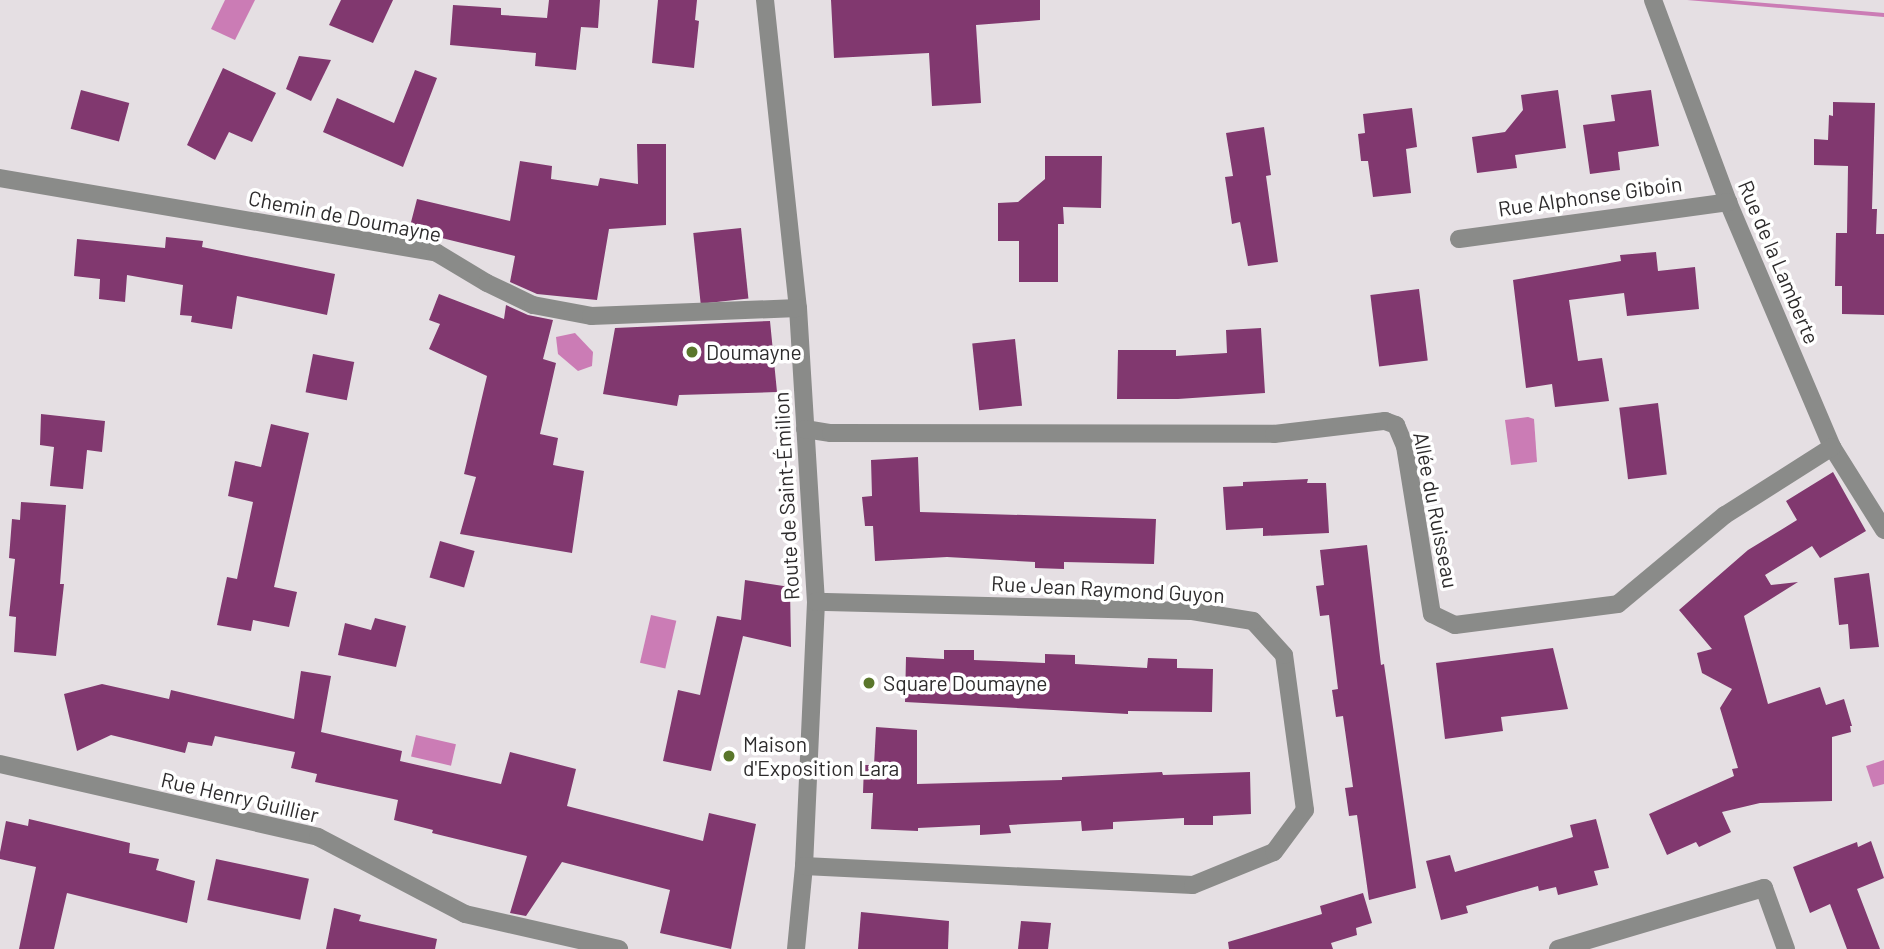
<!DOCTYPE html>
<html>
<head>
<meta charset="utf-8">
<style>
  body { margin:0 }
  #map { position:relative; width:1884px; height:949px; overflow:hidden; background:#e5dfe3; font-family:Barlow,sans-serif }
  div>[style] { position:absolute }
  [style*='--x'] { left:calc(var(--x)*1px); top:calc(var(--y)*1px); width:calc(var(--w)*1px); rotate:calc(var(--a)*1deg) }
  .water>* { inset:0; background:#cb7cb5; transform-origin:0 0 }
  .building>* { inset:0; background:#81386f; transform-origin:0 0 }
  .minor>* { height:18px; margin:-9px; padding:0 9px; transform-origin:9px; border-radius:9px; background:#8a8b89 }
  .dots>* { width:19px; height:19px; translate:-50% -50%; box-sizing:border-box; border:4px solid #fff; border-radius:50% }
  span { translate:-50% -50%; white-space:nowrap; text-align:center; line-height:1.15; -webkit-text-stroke:7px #fff; paint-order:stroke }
  .street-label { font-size:21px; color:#2d2b2c }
  .poi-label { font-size:21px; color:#2d2b2c }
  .left { translate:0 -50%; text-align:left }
</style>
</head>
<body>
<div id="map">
  <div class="water">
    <div style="clip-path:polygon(225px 0,255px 0,235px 40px,211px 29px)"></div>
    <div style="clip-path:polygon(1687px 0,1729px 0,1884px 13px,1884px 17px)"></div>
    <div style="clip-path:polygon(575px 333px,593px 352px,592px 366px,578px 371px,558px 354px,556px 337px)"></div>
    <div style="clip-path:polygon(1528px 417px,1534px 419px,1537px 462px,1511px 465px,1505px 420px)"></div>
    <div style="left:651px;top:615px;width:26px;height:49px;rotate:13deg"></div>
    <div style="left:416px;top:735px;width:41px;height:22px;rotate:13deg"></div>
    <div style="clip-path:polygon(1884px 760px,1884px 784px,1873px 787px,1866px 766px)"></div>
  </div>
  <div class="building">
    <div style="clip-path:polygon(341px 0,393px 0,373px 43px,329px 25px)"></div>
    <div style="clip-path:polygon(549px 0,600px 0,598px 28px,581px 27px,576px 70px,535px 66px,536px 53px,450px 45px,453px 5px,501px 8px,501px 15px,547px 18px)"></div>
    <div style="clip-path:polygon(658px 0,697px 0,695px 20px,699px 21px,694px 68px,652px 63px)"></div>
    <div style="clip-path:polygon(831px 0,1040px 0,1040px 20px,976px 25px,981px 103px,932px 106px,929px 53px,834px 58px)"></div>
    <div style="clip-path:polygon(299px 56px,331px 60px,311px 101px,286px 89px)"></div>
    <div style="clip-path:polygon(223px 68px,276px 93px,252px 142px,229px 132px,215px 160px,187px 145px)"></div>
    <div style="clip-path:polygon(415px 70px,437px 78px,403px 167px,323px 132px,337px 98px,394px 123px)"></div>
    <div style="left:81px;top:90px;width:50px;height:40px;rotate:15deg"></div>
    <div style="clip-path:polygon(1558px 90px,1566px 148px,1515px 155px,1517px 168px,1477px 173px,1472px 137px,1505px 132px,1523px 110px,1521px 95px)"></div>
    <div style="clip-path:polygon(1651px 90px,1659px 146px,1618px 152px,1620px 170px,1590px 174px,1583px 125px,1615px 121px,1611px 95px)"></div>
    <div style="clip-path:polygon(1833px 102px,1875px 103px,1872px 209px,1877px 209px,1876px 234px,1884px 234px,1884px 315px,1842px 314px,1842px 286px,1835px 286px,1836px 233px,1847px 233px,1848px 166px,1814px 165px,1814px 139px,1828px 140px,1829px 115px,1833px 116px)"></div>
    <div style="clip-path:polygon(1412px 108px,1417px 147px,1406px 149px,1411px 193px,1373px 197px,1368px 161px,1361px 161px,1358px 134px,1365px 133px,1363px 114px)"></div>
    <div style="clip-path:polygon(1264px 127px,1271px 175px,1266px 176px,1278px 262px,1248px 266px,1240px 222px,1232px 224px,1225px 177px,1233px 176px,1226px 133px)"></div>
    <div style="clip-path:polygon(637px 144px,666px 144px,666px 225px,609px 229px,597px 300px,537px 294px,510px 282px,515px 256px,409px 230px,417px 199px,510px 221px,520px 161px,552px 166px,551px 179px,598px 186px,600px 178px,638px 184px)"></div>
    <div style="clip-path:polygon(1045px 156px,1102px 156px,1101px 208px,1063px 207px,1064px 224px,1058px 224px,1058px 282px,1019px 282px,1019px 241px,998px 241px,998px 203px,1018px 202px,1045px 179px)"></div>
    <div style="left:741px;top:228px;width:71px;height:48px;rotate:84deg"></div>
    <div style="clip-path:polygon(166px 237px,203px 241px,202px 247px,335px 274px,327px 315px,237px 296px,232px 329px,191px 322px,192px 316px,180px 315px,183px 285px,127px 275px,125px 302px,99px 299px,100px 279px,74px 276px,77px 239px,165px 248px)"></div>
    <div style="clip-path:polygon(1656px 252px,1658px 271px,1695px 267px,1699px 309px,1627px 316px,1624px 293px,1569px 300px,1578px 361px,1602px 358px,1609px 401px,1555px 407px,1552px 384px,1526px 388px,1513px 280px,1621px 261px,1620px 255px)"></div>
    <div style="left:1419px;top:289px;width:72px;height:49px;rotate:83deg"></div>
    <div style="clip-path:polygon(439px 294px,504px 319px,506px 305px,528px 315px,553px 320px,543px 359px,556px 363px,540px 434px,558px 438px,553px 465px,584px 471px,572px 553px,460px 534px,476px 477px,464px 474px,487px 376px,429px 349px,440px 324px,429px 320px)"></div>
    <div style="clip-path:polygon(770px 321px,777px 392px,679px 395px,677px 406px,603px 394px,615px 328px)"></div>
    <div style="clip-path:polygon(1261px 328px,1265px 393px,1178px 399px,1117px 399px,1118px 350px,1176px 350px,1176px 356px,1227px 353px,1226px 330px)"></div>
    <div style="left:1015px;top:339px;width:67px;height:43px;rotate:84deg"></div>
    <div style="left:313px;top:354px;width:42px;height:39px;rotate:11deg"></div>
    <div style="left:1658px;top:403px;width:72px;height:39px;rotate:83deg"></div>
    <div style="clip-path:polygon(41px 414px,105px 421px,102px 452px,87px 450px,83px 489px,50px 486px,54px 447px,40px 445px)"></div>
    <div style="clip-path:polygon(271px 424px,309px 433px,274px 587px,297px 592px,289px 627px,253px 620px,251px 631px,217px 625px,227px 577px,237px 579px,253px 502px,228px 496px,235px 461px,261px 467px)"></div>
    <div style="clip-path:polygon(918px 457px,920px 512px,1156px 519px,1154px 564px,1064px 562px,1064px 569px,1035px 568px,1035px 562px,947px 557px,875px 561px,873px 526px,865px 526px,862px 497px,872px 496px,871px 460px)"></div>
    <div style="clip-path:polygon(1833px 472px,1866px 531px,1820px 558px,1812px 546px,1765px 575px,1771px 585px,1798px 582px,1744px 616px,1768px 704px,1820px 687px,1826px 705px,1844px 699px,1852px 726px,1850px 726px,1851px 732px,1832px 737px,1832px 801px,1760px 803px,1722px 812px,1731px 832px,1699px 847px,1696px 842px,1667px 855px,1649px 814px,1734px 776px,1732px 769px,1738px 768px,1720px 708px,1732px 689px,1702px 673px,1697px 653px,1712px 649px,1679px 610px,1748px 550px,1797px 520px,1786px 501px)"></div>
    <div style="clip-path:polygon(1308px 479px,1307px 483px,1326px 483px,1329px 533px,1263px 536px,1263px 528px,1226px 530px,1223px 487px,1243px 486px,1243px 482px)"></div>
    <div style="clip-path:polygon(21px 502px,66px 505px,60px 584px,64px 584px,56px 656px,14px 652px,16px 617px,9px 616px,15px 559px,9px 558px,12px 519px,20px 520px)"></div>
    <div style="left:440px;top:541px;width:36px;height:38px;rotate:16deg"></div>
    <div style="clip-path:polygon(1367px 545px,1381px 665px,1384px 664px,1416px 888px,1369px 900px,1357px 815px,1349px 816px,1345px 788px,1353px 787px,1343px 716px,1336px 717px,1332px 690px,1338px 689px,1329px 615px,1320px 616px,1316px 586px,1324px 585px,1320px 550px)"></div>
    <div style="clip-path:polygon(1869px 573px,1879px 647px,1850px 649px,1848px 624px,1839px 625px,1834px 578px)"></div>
    <div style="clip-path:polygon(745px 580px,790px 587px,791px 647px,743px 636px,711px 771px,663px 761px,678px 690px,700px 695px,717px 616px,741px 620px)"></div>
    <div style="clip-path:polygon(375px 618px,406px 626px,396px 667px,338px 655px,345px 623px,371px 630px)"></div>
    <div style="clip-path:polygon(1553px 648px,1568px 709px,1501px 717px,1503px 731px,1445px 739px,1436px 663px)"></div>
    <div style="clip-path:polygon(944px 650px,974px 650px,974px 660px,1045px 663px,1045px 654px,1075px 655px,1075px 664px,1147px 668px,1148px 658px,1177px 659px,1177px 668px,1213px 669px,1212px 712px,1128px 711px,1128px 714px,905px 702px,906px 657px,944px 659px)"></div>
    <div style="clip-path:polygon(301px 671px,331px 676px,321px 732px,402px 751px,400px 761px,501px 784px,510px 752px,576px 769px,567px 806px,703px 841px,709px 813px,756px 824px,731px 949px,660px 933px,670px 890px,562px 862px,526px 916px,510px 913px,527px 856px,432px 833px,433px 830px,394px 820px,398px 800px,315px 782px,317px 774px,291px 768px,295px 752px,215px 736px,212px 746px,188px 742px,185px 753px,111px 735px,77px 751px,64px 694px,102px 684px,169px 699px,171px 690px,294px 719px)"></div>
    <div style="clip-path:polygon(876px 727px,917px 730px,917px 784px,1062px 780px,1062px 777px,1162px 772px,1163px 775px,1250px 772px,1251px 814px,1213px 816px,1213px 825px,1184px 825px,1184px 818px,1113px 822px,1113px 829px,1082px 831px,1081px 821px,1009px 825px,1011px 833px,980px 835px,980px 825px,918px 828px,918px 831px,871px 829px,873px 793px,863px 793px,864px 765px,874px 765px)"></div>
    <div style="clip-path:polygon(29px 819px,130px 843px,129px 853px,159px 859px,156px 870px,195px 881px,187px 923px,67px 893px,54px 949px,19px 949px,36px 867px,0 859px,0 852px,6px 821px,28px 826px)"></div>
    <div style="clip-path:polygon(1596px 819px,1609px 868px,1594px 871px,1598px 885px,1558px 895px,1556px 887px,1539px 891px,1538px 886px,1466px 906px,1468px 913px,1441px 920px,1426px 861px,1450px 855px,1455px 872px,1573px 837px,1570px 825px)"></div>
    <div style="clip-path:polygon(1871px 841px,1884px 878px,1857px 889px,1880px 949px,1847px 949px,1830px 904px,1810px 913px,1793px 867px,1857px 842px,1858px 847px)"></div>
    <div style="left:216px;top:859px;width:95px;height:42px;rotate:12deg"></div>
    <div style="clip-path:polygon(1363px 893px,1372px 923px,1356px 928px,1357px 935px,1331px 943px,1333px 949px,1229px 949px,1228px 942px,1322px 914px,1320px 906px)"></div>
    <div style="clip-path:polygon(334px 908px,361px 915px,359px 921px,437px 939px,435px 949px,326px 949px)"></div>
    <div style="clip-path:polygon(861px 912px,949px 921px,948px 949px,858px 949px)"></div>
    <div style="clip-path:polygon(1021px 921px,1051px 923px,1048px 949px,1018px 949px)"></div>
  </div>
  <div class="minor">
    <div style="--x:765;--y:0;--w:310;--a:83.9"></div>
    <div style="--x:798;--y:308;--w:295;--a:86.5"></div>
    <div style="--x:816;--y:602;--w:264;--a:92.6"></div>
    <div style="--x:804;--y:866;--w:83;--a:95.5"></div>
    <div style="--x:1653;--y:0;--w:215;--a:69.6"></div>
    <div style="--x:1728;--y:202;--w:266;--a:67"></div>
    <div style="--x:1832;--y:447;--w:98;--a:57.9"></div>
    <div style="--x:0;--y:178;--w:443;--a:9.7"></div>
    <div style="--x:437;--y:253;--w:58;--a:31"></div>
    <div style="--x:487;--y:283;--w:51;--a:25.6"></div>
    <div style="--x:533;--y:305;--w:59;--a:10.7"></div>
    <div style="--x:591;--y:316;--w:207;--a:-2.2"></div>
    <div style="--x:1459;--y:239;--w:272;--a:-7.8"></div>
    <div style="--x:805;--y:429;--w:26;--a:9"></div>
    <div style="--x:831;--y:433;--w:443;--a:0.1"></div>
    <div style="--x:1274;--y:434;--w:112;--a:-6.7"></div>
    <div style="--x:1385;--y:421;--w:12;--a:20"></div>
    <div style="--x:1396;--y:425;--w:23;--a:67"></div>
    <div style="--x:1405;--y:446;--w:170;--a:80.9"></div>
    <div style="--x:1432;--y:614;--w:25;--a:26"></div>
    <div style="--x:1455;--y:625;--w:164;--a:-7.3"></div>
    <div style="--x:1618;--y:604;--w:139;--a:-39.8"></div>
    <div style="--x:1725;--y:515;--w:127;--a:-32.4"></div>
    <div style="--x:0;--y:764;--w:326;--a:12.9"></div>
    <div style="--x:318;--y:837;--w:166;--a:27.6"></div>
    <div style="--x:465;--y:914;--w:158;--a:12.8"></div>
    <div style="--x:804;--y:866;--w:389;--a:2.8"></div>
    <div style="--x:1193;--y:885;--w:87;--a:-22.2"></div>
    <div style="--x:1274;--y:852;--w:52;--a:-53.6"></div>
    <div style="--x:1305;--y:810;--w:156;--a:-97.7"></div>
    <div style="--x:1284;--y:655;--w:46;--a:-132.4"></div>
    <div style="--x:1253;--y:621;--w:63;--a:-170.8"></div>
    <div style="--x:1191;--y:611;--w:375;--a:-178.6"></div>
    <div style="--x:1558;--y:949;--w:215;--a:-16.5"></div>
    <div style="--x:1764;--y:888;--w:65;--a:70.2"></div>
  </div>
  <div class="dots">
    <div style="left:692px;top:352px;background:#5a762b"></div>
    <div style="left:869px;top:683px;background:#5a762b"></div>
    <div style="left:729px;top:756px;background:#5a762b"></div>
  </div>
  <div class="street-label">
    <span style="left:1590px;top:196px;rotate:-8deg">Rue Alphonse Giboin</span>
    <span style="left:345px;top:216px;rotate:11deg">Chemin de Doumayne</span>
    <span style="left:1779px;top:262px;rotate:67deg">Rue de la Lamberte</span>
    <span style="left:786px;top:496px;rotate:-93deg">Route de Saint-Émilion</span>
    <span style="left:1436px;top:510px;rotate:79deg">Allée du Ruisseau</span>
    <span style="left:1108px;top:589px;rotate:3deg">Rue Jean Raymond Guyon</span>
    <span style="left:240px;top:797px;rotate:13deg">Rue Henry Guillier</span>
  </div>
  <div class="poi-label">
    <span class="left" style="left:706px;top:352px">Doumayne</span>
    <span class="left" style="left:883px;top:683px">Square Doumayne</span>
    <span class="left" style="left:743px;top:756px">Maison<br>d'Exposition Lara</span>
  </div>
</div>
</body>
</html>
